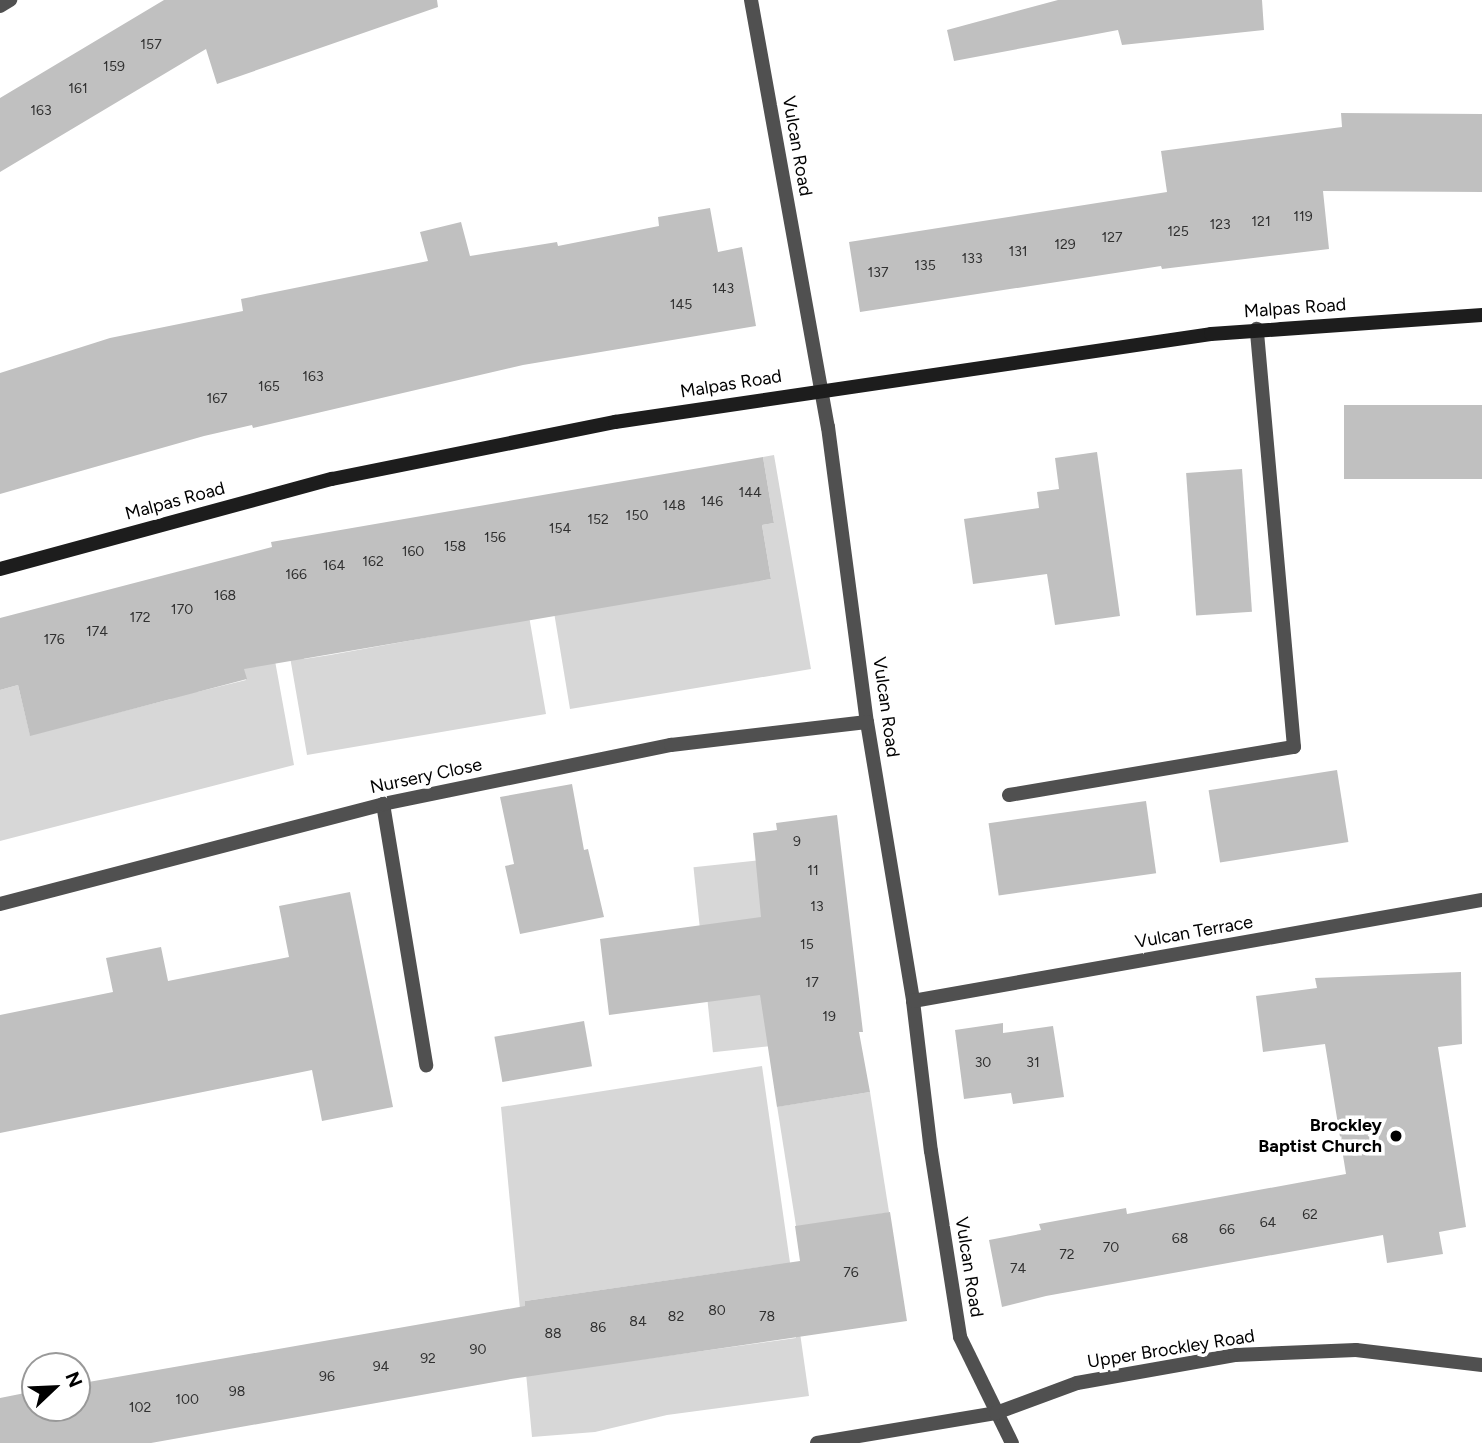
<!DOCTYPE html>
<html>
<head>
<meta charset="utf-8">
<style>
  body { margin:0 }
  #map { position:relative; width:1482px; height:1443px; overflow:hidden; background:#fff; font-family:Figtree,sans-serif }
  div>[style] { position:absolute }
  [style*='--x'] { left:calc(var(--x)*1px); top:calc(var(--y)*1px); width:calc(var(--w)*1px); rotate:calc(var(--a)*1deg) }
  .green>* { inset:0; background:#d7d7d7; transform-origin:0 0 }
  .building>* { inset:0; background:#c0c0c0; transform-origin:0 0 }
  .service>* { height:14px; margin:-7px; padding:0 7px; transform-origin:7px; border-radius:7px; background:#505050 }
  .minor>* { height:14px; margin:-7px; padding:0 7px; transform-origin:7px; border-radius:7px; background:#505050 }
  .tertiary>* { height:14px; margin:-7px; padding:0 7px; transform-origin:7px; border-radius:7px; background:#505050 }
  .secondary>* { height:14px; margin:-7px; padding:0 7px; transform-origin:7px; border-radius:7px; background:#1d1d1d }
  .dots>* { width:19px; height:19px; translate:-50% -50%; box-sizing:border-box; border:4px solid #fff; border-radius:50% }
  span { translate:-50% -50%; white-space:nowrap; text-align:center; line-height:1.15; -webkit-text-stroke:7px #fff; paint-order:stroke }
  .number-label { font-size:14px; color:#303030 }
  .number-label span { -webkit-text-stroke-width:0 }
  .street-label { font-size:18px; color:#000 }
  .poi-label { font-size:18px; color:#000; font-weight:700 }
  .right { translate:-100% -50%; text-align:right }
  .north { position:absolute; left:21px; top:1352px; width:70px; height:70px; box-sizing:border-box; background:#fff; border:2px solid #999; border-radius:50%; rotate:67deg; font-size:19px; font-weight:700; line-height:28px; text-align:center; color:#000 }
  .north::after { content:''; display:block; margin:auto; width:24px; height:32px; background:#000; clip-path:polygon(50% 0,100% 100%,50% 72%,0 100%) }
</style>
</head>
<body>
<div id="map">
  <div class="green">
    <div style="clip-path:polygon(774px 455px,811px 669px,570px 709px,546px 564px,721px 587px,771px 579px,762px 525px,774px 523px,763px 457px)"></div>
    <div style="clip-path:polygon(255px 551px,294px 765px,0 841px,0 690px,18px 685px,30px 735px,171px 699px,158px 650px,197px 692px,246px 680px,233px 630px)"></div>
    <div style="clip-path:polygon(521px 570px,546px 714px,307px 755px,282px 611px,295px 608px,304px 659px,330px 655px,441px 635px)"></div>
    <div style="left:781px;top:858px;width:186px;height:88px;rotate:84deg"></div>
    <div style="clip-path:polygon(evenodd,762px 1066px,809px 1396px,667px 1415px,595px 1432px,532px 1437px,501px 1107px,762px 1066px,774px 1265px,790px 1295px,796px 1338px,535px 1374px,525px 1301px,774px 1265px)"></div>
    <div style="left:870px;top:1092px;width:122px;height:94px;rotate:81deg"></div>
  </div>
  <div class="building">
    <div style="clip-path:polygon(164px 0,437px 0,438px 7px,217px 84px,206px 49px,0 172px,0 98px)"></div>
    <div style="clip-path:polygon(1058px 0,1262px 0,1264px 30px,1122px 45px,1118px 30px,954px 61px,947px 30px)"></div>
    <div style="clip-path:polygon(1341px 113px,1482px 114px,1482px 192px,1323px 191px,1329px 249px,1162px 269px,1161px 266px,860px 312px,849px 242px,1167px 192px,1161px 151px,1342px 127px)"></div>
    <div style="clip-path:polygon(710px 208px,718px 252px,742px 247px,756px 326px,523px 365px,253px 428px,252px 425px,204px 436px,0 494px,0 373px,110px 338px,243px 311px,241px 299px,428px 261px,420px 232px,461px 222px,470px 256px,557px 242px,558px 246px,659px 226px,658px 217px)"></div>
    <div style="left:1482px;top:405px;width:74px;height:138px;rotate:90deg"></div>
    <div style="clip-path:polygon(1097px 452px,1120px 616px,1055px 625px,1047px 574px,973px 584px,964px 519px,1039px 508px,1037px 492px,1059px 489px,1055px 458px)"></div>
    <div style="clip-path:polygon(763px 457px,774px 523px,762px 525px,771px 579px,244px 669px,247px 679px,30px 736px,18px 685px,0 690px,0 618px,272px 547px,271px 542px)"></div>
    <div style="left:1242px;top:469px;width:143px;height:56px;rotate:86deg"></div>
    <div style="left:1337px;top:770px;width:73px;height:130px;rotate:81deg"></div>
    <div style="clip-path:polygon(572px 784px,584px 850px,588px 849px,604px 917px,520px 934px,505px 866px,514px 864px,500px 797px)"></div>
    <div style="left:1146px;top:801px;width:73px;height:159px;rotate:82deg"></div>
    <div style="clip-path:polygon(837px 815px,863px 1032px,859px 1032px,870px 1092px,777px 1107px,760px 995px,609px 1015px,600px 939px,761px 917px,753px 833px,777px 830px,776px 823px)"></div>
    <div style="clip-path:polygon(350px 892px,393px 1107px,322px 1121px,312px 1070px,0 1133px,0 1015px,113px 992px,106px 958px,161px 947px,168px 981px,289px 957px,279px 906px)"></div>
    <div style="clip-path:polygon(1461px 972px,1462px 1044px,1438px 1047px,1466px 1227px,1439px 1232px,1443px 1254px,1387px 1263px,1383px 1235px,1046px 1296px,1002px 1307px,989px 1240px,1041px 1230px,1039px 1224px,1126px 1208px,1127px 1214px,1346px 1174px,1325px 1044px,1263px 1052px,1256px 996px,1317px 988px,1315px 978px)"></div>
    <div style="left:584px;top:1021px;width:46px;height:91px;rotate:80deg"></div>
    <div style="clip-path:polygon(1003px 1023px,1003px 1033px,1053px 1026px,1064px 1097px,1013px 1104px,1011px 1093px,964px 1099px,955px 1030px)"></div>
    <div style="clip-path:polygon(890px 1212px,907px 1321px,511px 1379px,151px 1443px,0 1443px,0 1398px,35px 1391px,35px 1408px,77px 1408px,77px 1384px,525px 1306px,525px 1301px,800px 1261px,795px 1226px)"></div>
  </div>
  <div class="service">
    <div style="--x:1009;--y:795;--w:289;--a:-9.6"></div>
    <div style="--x:1294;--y:747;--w:420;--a:-95.1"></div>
    <div style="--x:383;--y:804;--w:265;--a:80.6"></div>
  </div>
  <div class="minor">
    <div style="--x:751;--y:0;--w:434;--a:79.8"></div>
    <div style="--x:828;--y:427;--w:298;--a:82.5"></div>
    <div style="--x:867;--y:722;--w:283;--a:80.6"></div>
    <div style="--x:913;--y:1001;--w:151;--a:83.2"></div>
    <div style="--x:931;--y:1151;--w:188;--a:81.1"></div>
    <div style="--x:960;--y:1337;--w:118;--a:63.9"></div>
    <div style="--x:0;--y:904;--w:396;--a:-14.6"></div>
    <div style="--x:383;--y:804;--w:294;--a:-11.6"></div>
    <div style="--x:671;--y:745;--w:197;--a:-6.7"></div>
    <div style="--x:913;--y:1001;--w:578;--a:-10.07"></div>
    <div style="--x:817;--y:1443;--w:181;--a:-9.5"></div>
    <div style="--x:996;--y:1413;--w:86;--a:-20.3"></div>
    <div style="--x:1077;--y:1383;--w:160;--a:-10"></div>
    <div style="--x:1235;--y:1355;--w:121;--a:-2.4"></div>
    <div style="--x:1356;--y:1350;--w:127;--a:6.8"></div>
  </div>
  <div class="tertiary">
    <div style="--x:0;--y:6;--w:12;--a:-31"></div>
  </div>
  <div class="secondary">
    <div style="--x:0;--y:569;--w:344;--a:-15.2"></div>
    <div style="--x:332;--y:479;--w:289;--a:-11.4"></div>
    <div style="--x:615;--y:422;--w:602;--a:-8.4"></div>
    <div style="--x:1211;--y:334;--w:272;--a:-4"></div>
  </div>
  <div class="dots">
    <div style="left:1396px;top:1136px;background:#000"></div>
  </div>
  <div class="number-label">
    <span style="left:151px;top:45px">157</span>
    <span style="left:114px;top:67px">159</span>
    <span style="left:78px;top:89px">161</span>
    <span style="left:41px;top:111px">163</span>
    <span style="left:1303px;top:217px">119</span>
    <span style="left:1261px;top:222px">121</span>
    <span style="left:1220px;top:225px">123</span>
    <span style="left:1178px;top:232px">125</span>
    <span style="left:1112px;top:238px">127</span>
    <span style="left:1065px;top:245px">129</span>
    <span style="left:1018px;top:252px">131</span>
    <span style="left:972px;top:259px">133</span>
    <span style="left:925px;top:266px">135</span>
    <span style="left:878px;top:273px">137</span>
    <span style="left:723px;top:289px">143</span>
    <span style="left:681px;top:305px">145</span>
    <span style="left:313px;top:377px">163</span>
    <span style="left:269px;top:387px">165</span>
    <span style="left:217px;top:399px">167</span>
    <span style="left:750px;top:493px">144</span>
    <span style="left:712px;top:502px">146</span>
    <span style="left:674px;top:506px">148</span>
    <span style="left:637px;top:516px">150</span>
    <span style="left:598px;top:520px">152</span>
    <span style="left:560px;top:529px">154</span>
    <span style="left:495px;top:538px">156</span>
    <span style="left:455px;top:547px">158</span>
    <span style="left:413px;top:552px">160</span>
    <span style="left:373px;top:562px">162</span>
    <span style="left:334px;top:566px">164</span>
    <span style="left:296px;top:575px">166</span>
    <span style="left:225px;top:596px">168</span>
    <span style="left:182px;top:610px">170</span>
    <span style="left:140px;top:618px">172</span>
    <span style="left:97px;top:632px">174</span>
    <span style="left:54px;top:640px">176</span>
    <span style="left:797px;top:842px">9</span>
    <span style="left:813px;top:871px">11</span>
    <span style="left:817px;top:907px">13</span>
    <span style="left:807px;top:945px">15</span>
    <span style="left:812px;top:983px">17</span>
    <span style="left:829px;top:1017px">19</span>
    <span style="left:983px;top:1063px">30</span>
    <span style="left:1033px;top:1063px">31</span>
    <span style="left:1310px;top:1215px">62</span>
    <span style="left:1268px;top:1223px">64</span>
    <span style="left:1227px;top:1230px">66</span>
    <span style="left:1180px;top:1239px">68</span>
    <span style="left:1111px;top:1248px">70</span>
    <span style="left:1067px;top:1255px">72</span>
    <span style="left:1018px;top:1269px">74</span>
    <span style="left:851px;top:1273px">76</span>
    <span style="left:717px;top:1311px">80</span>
    <span style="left:676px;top:1317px">82</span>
    <span style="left:767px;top:1317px">78</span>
    <span style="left:638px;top:1322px">84</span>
    <span style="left:598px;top:1328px">86</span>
    <span style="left:553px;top:1334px">88</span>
    <span style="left:478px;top:1350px">90</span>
    <span style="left:428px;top:1359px">92</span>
    <span style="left:381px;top:1367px">94</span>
    <span style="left:327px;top:1377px">96</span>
    <span style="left:237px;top:1392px">98</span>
    <span style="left:187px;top:1400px">100</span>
    <span style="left:140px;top:1408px">102</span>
  </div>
  <div class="street-label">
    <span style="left:797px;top:146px;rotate:80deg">Vulcan Road</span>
    <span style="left:1295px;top:308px;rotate:-4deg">Malpas Road</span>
    <span style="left:731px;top:384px;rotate:-9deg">Malpas Road</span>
    <span style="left:175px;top:501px;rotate:-15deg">Malpas Road</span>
    <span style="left:886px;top:707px;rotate:82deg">Vulcan Road</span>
    <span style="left:426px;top:776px;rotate:-12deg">Nursery Close</span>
    <span style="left:1194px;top:932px;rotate:-10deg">Vulcan Terrace</span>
    <span style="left:969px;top:1267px;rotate:81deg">Vulcan Road</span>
    <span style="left:1171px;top:1349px;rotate:-9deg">Upper Brockley Road</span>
  </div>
  <div class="poi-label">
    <span class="right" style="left:1382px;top:1136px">Brockley<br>Baptist Church</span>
  </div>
  <div class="north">N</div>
</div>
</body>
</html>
